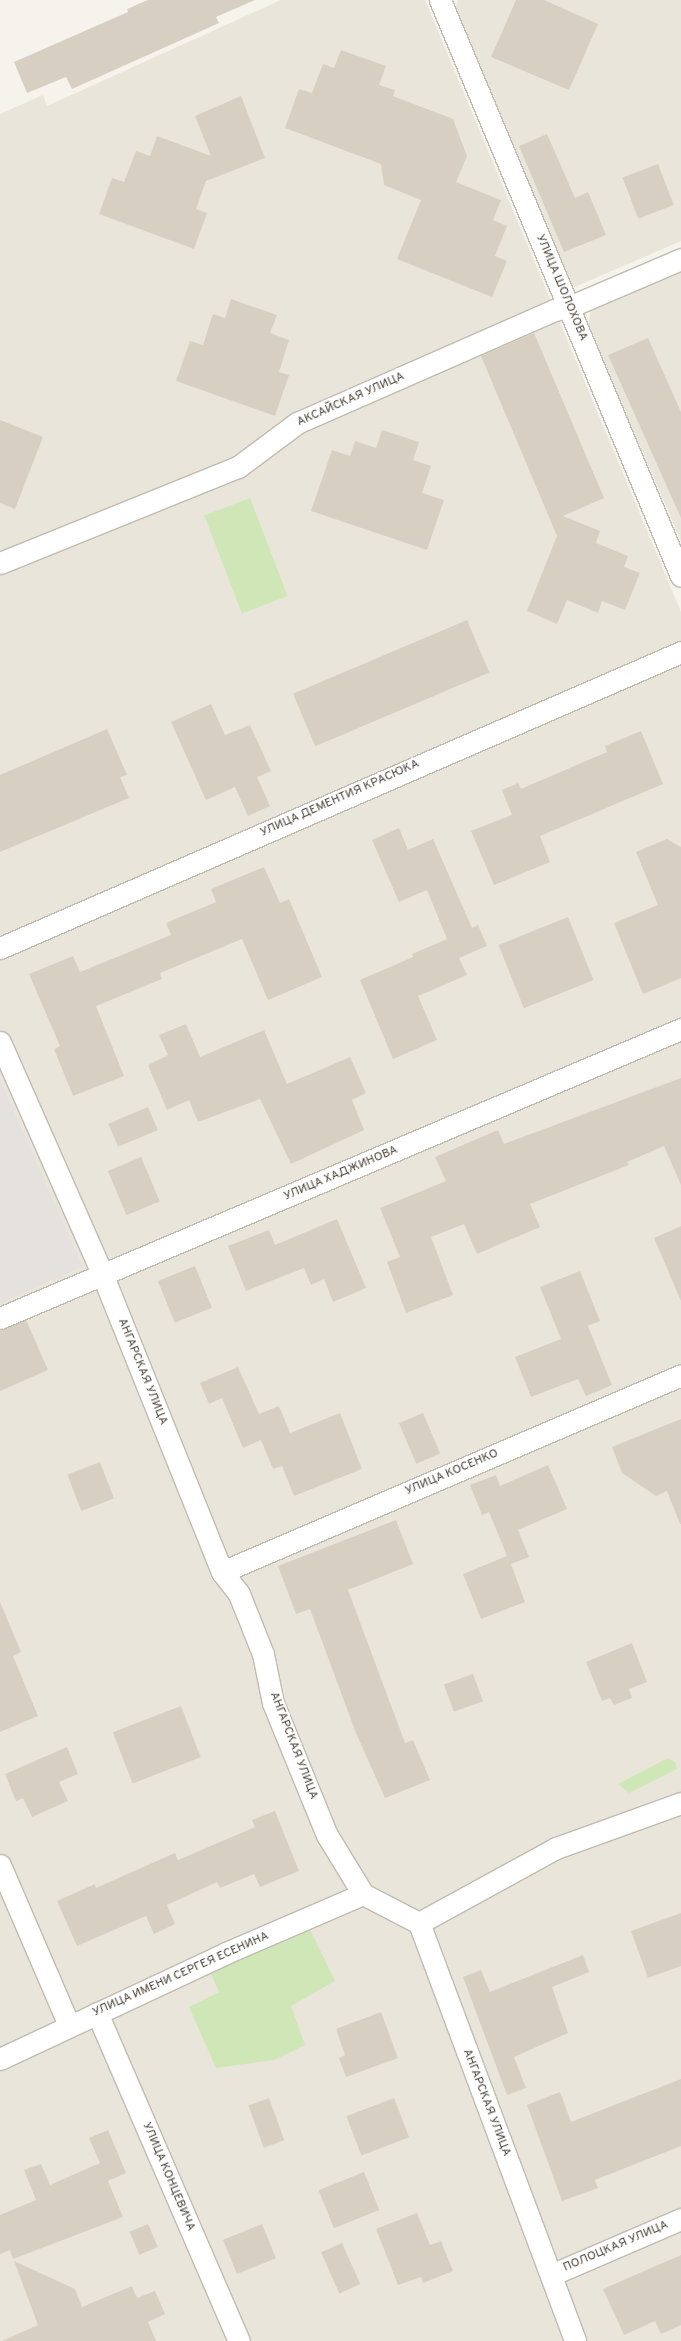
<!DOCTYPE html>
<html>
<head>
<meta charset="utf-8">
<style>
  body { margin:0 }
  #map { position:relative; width:681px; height:2341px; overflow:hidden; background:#f5f3ec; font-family:Overpass,sans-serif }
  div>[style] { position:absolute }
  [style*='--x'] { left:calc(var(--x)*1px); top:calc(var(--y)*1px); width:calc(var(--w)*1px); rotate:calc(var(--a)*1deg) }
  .residential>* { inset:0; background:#e9e5db }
  .industrial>* { inset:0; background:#e5e2dd }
  .green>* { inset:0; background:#cfe7b7; transform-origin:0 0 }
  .building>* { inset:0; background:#d7d0c2; transform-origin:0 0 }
  .roads { filter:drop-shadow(1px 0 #c1bbaf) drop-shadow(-1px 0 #c1bbaf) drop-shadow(0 1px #c1bbaf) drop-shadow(0 -1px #c1bbaf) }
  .minor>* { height:21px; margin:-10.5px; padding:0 10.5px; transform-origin:10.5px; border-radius:10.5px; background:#fff }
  span { translate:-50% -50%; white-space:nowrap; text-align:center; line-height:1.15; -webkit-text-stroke:4px #fff; paint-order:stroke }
  .street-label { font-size:12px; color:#4a443a }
</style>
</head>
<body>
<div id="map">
  <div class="residential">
    <div style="clip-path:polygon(281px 0,425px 0,681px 612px,681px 2341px,0 2341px,0 1304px,83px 1267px,0 1078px,0 114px,43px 95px,47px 106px)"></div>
    <div style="clip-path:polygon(458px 0,681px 0,681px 241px,570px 289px,454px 12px)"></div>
    <div style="clip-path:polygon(681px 271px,681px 541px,588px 325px,591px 311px)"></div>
  </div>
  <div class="industrial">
    <div style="clip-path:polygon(0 1078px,83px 1267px,0 1304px)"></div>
  </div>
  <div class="green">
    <div style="left:250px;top:498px;width:105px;height:49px;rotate:69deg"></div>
    <div style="clip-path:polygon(668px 1758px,675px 1762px,677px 1769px,629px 1793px,618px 1784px)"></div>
    <div style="clip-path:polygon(307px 1923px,335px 1981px,291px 2006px,305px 2045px,274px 2060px,216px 2068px,189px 2007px,219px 1992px,208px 1967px)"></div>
  </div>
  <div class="building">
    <div style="clip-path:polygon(148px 0,255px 0,216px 17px,219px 23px,72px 89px,66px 77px,27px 93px,14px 62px,128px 12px,127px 9px)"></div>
    <div style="clip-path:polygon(516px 0,544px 0,598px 24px,569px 90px,491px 57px)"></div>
    <div style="clip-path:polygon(341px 50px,386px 66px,379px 85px,395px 90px,393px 96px,453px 119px,467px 156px,456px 182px,501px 200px,493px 220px,507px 226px,495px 256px,507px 261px,492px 297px,397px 259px,421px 200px,384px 185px,381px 164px,285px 128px,299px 89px,312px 93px,323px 64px,334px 68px)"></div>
    <div style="clip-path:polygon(241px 96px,265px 158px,206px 181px,196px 209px,207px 213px,194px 249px,99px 214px,112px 178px,124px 182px,136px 151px,150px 156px,157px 136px,211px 156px,195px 116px)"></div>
    <div style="clip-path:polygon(547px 134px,575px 198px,588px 192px,606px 235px,564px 252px,519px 146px)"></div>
    <div style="left:658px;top:164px;width:44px;height:38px;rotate:69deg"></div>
    <div style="clip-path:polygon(231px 299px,277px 315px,270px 333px,289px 340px,279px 372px,289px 375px,275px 416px,176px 381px,190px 341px,203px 345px,213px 314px,225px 318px)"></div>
    <div style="clip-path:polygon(534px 333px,604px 498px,563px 516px,600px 531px,596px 543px,628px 556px,624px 567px,640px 573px,625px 610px,602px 601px,598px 613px,567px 600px,557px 624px,527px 611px,557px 536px,481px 356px)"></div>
    <div style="clip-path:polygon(648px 338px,681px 412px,681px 518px,608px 355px)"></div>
    <div style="clip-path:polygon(0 420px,43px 437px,15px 509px,0 503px)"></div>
    <div style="clip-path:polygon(382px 430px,419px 442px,413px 460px,431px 466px,422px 493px,444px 500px,427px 550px,311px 511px,332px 450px,350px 456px,355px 441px,376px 448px)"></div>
    <div style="left:467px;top:620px;width:57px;height:189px;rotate:67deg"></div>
    <div style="clip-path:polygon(211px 704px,225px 735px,250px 725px,271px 771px,257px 777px,270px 806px,248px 816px,235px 787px,206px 800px,171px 722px)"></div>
    <div style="clip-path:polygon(107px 729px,127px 775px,120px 777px,129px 798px,0 852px,0 775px)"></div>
    <div style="clip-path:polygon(641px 731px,663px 784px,540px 836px,550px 862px,494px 885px,471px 831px,512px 815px,502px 790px,518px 783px,521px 789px,607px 752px,605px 746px)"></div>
    <div style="clip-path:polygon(399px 828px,408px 850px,433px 839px,472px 928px,478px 925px,487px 946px,459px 958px,467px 975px,418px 996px,437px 1040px,393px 1059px,360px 980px,413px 957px,412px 954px,447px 939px,427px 890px,399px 902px,372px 840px)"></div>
    <div style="clip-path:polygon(667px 839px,681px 847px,681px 978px,643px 994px,614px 923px,658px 905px,636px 852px)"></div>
    <div style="clip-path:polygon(264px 867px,280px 903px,289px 899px,322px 977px,268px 1000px,242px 939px,160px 973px,162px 979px,96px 1006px,124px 1076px,73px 1096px,54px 1049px,60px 1046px,29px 974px,73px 956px,80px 972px,171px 935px,166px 923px,216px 902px,211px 889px)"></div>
    <div style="left:568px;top:917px;width:68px;height:75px;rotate:68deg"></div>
    <div style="clip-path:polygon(186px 1024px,200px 1057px,264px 1030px,287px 1084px,350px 1057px,366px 1093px,352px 1100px,364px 1130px,291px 1164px,260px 1099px,198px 1122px,189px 1100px,167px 1110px,148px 1065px,168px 1055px,159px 1035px)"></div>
    <div style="clip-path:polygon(681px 1078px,681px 1185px,664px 1146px,627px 1162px,629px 1165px,530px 1204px,540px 1227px,477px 1254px,464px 1224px,431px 1237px,453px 1295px,406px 1313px,387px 1262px,400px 1257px,380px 1208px,446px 1181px,435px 1157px,498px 1130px,504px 1144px)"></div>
    <div style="left:148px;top:1107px;width:25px;height:43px;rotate:67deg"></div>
    <div style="left:141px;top:1157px;width:48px;height:36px;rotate:67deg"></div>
    <div style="clip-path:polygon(337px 1219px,366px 1288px,333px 1302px,324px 1279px,311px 1285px,304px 1268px,246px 1291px,228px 1246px,269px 1230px,275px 1245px)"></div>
    <div style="clip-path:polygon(681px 1226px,681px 1301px,654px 1238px)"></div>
    <div style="left:195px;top:1266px;width:45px;height:40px;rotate:68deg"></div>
    <div style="clip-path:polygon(580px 1271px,600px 1321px,588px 1326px,612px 1385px,586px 1396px,578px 1379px,531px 1397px,515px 1357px,561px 1339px,540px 1287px)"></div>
    <div style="clip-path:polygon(26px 1320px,48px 1370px,0 1391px,0 1331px)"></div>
    <div style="clip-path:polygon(238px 1367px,259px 1414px,279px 1406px,290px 1433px,340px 1413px,362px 1469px,294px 1496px,282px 1466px,273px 1469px,261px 1440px,243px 1448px,222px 1398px,209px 1404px,200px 1383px)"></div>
    <div style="left:423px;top:1413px;width:44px;height:26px;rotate:67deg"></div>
    <div style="clip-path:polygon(681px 1419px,681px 1524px,680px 1524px,667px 1491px,656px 1496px,622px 1473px,612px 1447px)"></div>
    <div style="left:100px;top:1462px;width:39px;height:35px;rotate:69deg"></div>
    <div style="clip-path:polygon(548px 1465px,567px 1509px,518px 1530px,529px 1557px,511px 1564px,525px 1602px,481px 1619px,463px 1574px,507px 1556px,489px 1512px,482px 1515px,470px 1485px,496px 1475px,500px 1486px)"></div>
    <div style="clip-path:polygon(396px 1520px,413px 1564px,348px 1590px,405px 1743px,413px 1740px,430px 1780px,385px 1798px,356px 1733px,310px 1609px,296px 1614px,278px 1566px)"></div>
    <div style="clip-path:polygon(0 1602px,21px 1652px,13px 1656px,38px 1716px,0 1732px)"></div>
    <div style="clip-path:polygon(632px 1643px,647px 1682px,629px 1689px,632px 1698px,614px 1705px,610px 1698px,602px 1701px,586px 1662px)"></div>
    <div style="left:473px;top:1674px;width:29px;height:31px;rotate:70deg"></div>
    <div style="left:181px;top:1706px;width:55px;height:73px;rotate:69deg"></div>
    <div style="clip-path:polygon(67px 1747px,78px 1774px,59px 1782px,68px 1801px,32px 1817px,23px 1798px,16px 1801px,5px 1774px)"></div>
    <div style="clip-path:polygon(275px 1811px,299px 1871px,260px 1887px,254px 1874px,220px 1888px,217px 1882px,167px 1905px,175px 1924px,154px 1934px,146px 1916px,77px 1946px,57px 1901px,95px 1884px,96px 1888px,175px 1853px,178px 1860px,255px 1827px,252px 1820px)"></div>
    <div style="clip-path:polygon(681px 1913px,681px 1966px,648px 1978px,631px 1931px)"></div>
    <div style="clip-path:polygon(583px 1955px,589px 1972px,552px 1987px,568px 2033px,514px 2057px,526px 2088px,507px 2095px,463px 1977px,481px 1970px,490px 1992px)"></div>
    <div style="clip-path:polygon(381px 2012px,398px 2058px,346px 2077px,339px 2058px,345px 2055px,336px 2029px)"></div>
    <div style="clip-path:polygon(681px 2079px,681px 2146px,595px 2180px,598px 2188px,562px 2201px,527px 2105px,560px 2092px,571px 2122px)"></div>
    <div style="left:269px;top:2098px;width:45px;height:22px;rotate:70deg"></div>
    <div style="left:394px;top:2098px;width:42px;height:51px;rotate:69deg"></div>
    <div style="clip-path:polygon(108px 2130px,126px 2173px,108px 2181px,123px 2217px,13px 2259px,10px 2250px,0 2254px,0 2215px,36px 2200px,24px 2170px,41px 2164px,50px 2185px,100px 2163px,89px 2138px)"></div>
    <div style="left:364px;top:2172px;width:41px;height:49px;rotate:68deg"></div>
    <div style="clip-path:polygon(417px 2213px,430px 2245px,441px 2241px,453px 2271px,423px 2283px,421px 2277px,398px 2285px,376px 2229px)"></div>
    <div style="left:148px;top:2224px;width:25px;height:20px;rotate:67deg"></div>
    <div style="left:262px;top:2224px;width:37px;height:42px;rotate:68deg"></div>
    <div style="left:342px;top:2243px;width:45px;height:23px;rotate:66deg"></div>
    <div style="clip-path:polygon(681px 2255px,681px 2325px,661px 2334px,655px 2321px,624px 2335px,603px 2289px)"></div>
    <div style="clip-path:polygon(14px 2261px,75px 2289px,82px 2307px,132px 2286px,137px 2298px,155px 2291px,165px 2314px,148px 2322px,156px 2341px,2px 2341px,38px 2325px)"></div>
  </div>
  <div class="roads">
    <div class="minor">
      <div style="--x:440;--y:0;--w:624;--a:67.3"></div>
      <div style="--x:0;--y:563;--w:257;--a:-22"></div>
      <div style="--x:238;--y:467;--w:74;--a:-36.7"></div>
      <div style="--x:297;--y:423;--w:282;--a:-23.7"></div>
      <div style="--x:555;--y:310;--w:14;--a:-12"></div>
      <div style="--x:569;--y:307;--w:122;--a:-23.2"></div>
      <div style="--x:0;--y:948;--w:743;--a:-23.49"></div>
      <div style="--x:0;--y:1042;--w:256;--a:66.2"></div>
      <div style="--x:103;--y:1276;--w:319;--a:68.1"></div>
      <div style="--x:222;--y:1572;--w:28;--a:52"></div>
      <div style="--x:239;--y:1594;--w:65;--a:68.2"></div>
      <div style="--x:263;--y:1654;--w:50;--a:78.5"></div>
      <div style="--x:273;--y:1703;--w:143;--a:67.8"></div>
      <div style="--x:327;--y:1835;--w:69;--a:58.6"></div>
      <div style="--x:363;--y:1894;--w:63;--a:27.4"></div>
      <div style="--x:419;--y:1923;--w:446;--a:69.5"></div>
      <div style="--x:0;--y:1318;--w:740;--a:-23"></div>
      <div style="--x:222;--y:1572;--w:499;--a:-23.2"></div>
      <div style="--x:0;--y:1865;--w:174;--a:66.7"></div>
      <div style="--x:419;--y:1923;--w:156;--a:-28.7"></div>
      <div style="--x:556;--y:1848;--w:133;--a:-19.8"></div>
      <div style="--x:97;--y:2013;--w:357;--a:66.6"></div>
      <div style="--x:0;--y:2059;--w:250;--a:-25.1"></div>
      <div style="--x:226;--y:1953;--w:149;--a:-23.3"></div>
      <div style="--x:551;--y:2275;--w:142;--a:-23.3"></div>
    </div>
  </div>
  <div class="street-label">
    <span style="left:561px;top:288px;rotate:67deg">УЛИЦА ШОЛОХОВА</span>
    <span style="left:351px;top:400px;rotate:-24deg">АКСАЙСКАЯ УЛИЦА</span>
    <span style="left:340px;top:799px;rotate:-24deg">УЛИЦА ДЕМЕНТИЯ КРАСЮКА</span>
    <span style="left:341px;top:1174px;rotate:-23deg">УЛИЦА ХАДЖИНОВА</span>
    <span style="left:142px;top:1372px;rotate:68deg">АНГАРСКАЯ УЛИЦА</span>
    <span style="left:452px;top:1473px;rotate:-23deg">УЛИЦА КОСЕНКО</span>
    <span style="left:293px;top:1746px;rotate:69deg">АНГАРСКАЯ УЛИЦА</span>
    <span style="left:181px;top:1975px;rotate:-24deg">УЛИЦА ИМЕНИ СЕРГЕЯ ЕСЕНИНА</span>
    <span style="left:486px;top:2103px;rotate:69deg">АНГАРСКАЯ УЛИЦА</span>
    <span style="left:168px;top:2177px;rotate:67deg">УЛИЦА КОНЦЕВИЧА</span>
    <span style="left:616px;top:2247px;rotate:-23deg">ПОЛОЦКАЯ УЛИЦА</span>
  </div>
</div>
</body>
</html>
